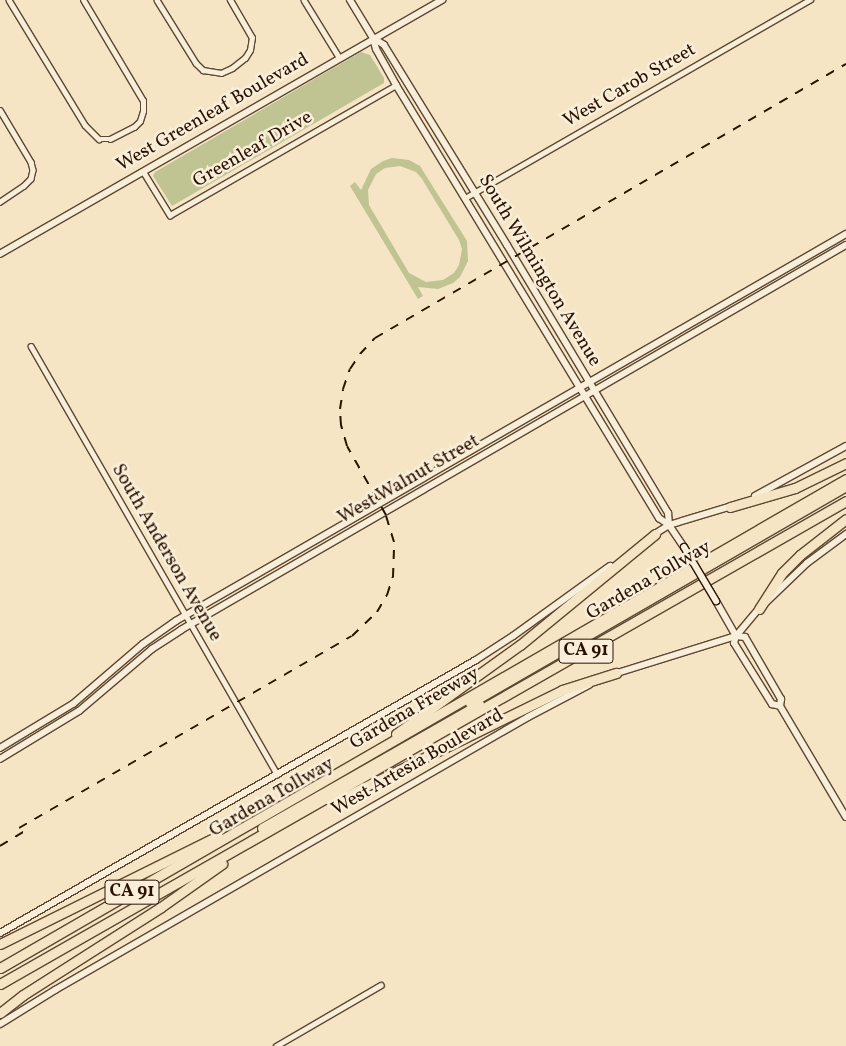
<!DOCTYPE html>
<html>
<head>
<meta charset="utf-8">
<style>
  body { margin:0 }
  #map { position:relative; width:846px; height:1046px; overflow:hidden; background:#f5e5c5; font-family:Vollkorn,serif }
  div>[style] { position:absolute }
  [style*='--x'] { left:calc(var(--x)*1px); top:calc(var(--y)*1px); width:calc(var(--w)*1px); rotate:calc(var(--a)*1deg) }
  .green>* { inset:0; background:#c0c392 }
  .roads { filter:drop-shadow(1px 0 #5e4731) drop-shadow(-1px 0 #5e4731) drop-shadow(0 1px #5e4731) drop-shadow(0 -1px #5e4731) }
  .minor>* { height:4.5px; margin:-2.25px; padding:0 2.25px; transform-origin:2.25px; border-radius:2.25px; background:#f8eed9 }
  .tertiary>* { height:5.5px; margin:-2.75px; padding:0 2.75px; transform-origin:2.75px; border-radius:2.75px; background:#f8eed9 }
  .secondary>* { height:6px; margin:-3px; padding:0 3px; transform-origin:3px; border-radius:3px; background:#f8eed9 }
  .motorway>* { height:9px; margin:-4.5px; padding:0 4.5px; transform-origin:4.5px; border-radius:4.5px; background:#f5e5c5 }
  .rail>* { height:2px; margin-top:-1px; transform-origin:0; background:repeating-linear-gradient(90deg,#2b1200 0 9px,transparent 0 18px) }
  .bridges { filter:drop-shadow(1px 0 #2b1200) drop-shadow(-1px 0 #2b1200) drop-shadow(0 1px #2b1200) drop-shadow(0 -1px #2b1200) }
  .secondary-bridge>* { height:6px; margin:-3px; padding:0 3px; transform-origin:3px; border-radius:3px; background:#f8eed9 }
  span { translate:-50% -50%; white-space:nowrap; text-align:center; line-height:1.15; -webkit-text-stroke:5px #f8eed9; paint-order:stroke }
  .shield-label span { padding:1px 4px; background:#f8eed9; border:1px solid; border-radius:4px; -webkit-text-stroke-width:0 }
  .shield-label { font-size:18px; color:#2b1200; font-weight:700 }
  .street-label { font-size:19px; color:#2b1200 }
</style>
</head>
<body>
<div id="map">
  <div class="green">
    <div style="clip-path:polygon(361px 52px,370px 55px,384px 78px,384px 83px,172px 206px,153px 176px,155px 172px)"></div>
    <div style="clip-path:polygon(evenodd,392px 158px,409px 160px,420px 166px,467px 241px,468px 261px,460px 277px,453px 283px,438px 289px,418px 287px,423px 296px,418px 299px,350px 186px,355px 182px,361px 190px,371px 169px,383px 161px,392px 158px,400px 166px,416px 172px,422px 179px,459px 240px,462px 249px,459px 265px,454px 273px,443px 280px,426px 282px,409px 273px,369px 205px,368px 190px,376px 174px,385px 168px,400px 166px)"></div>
  </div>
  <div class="roads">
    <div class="minor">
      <div style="--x:9;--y:0;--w:146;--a:58.7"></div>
      <div style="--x:85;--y:125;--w:20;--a:45"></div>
      <div style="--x:99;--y:139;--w:11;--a:0"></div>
      <div style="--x:110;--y:139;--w:27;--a:-27"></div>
      <div style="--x:134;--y:127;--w:8;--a:-45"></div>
      <div style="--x:140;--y:121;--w:10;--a:-73"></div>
      <div style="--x:143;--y:111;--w:10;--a:-90"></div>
      <div style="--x:143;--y:101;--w:117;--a:-120.7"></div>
      <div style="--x:157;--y:0;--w:74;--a:58.2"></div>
      <div style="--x:196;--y:63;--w:10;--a:45"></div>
      <div style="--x:203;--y:70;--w:18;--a:9"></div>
      <div style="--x:221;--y:73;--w:12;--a:-24"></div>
      <div style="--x:232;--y:68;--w:16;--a:-38"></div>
      <div style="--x:245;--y:58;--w:9;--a:-58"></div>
      <div style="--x:250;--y:50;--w:12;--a:-81"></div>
      <div style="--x:252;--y:38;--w:44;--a:-120.1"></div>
      <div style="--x:304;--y:0;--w:67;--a:58.4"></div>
      <div style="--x:0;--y:110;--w:61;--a:59.2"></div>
      <div style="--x:31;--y:162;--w:8;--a:76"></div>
      <div style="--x:33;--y:170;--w:9;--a:103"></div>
      <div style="--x:31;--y:179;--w:10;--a:135"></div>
      <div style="--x:24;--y:186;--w:29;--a:146"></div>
      <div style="--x:143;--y:171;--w:52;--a:58.5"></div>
      <div style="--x:170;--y:215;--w:261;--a:-29.9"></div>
      <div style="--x:465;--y:198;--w:398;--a:-29.9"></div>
      <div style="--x:31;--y:346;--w:494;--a:60.1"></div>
      <div style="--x:276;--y:1046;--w:121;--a:-30.2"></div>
    </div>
    <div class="tertiary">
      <div style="--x:0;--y:254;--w:510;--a:-29.88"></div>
      <div style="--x:0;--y:748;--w:85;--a:-31.1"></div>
      <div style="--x:73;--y:704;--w:92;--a:-40.6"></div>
      <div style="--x:143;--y:644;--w:40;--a:-34.9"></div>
      <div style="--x:176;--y:621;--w:774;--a:-30.01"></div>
      <div style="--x:0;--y:759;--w:92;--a:-31.3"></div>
      <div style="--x:79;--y:711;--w:96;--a:-40.3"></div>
      <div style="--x:152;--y:649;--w:35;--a:-33"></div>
      <div style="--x:181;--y:630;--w:768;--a:-30.07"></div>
    </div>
    <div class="secondary">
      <div style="--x:350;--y:0;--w:44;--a:58.8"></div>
      <div style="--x:373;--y:38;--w:11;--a:75"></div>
      <div style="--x:376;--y:49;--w:41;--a:60.9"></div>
      <div style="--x:396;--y:85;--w:507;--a:58.73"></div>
      <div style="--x:659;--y:518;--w:12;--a:35"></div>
      <div style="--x:669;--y:525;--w:27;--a:56"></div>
      <div style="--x:373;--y:38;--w:13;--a:32"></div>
      <div style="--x:384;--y:45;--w:235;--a:58.4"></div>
      <div style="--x:507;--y:245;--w:313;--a:59"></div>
      <div style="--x:668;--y:513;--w:12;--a:85"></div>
      <div style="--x:755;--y:496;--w:104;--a:-28.8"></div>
      <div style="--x:653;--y:535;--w:19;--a:-32"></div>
      <div style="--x:669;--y:525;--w:66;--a:-16.8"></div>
      <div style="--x:716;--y:601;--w:40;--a:60.3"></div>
      <div style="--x:736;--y:636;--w:9;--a:6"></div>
      <div style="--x:745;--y:637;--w:72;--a:59.9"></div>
      <div style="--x:781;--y:699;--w:7;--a:98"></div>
      <div style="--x:780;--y:706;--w:129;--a:59.3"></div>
      <div style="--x:736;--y:636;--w:7;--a:106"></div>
      <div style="--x:734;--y:643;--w:72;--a:58.1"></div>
      <div style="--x:772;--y:704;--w:8;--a:14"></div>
      <div style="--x:614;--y:674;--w:128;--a:-17.3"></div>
      <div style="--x:736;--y:636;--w:35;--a:-50"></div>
      <div style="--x:759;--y:609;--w:66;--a:-43.8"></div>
      <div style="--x:807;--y:563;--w:49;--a:-36.6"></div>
      <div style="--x:0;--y:933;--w:549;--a:-29.84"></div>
      <div style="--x:476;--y:660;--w:44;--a:-33"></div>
      <div style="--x:513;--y:636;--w:120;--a:-35.8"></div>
      <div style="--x:0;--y:1024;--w:65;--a:-31.7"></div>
      <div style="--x:55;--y:990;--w:546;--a:-29.99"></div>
      <div style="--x:528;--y:717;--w:69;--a:-27.7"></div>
    </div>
    <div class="motorway">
      <div style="--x:730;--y:507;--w:68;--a:-16.3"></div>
      <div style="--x:795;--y:488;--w:57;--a:-26.1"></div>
      <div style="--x:759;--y:609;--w:43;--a:-57.4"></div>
      <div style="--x:782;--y:573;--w:25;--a:-45"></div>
      <div style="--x:800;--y:555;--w:58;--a:-38"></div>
      <div style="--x:470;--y:703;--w:434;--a:-30"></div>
      <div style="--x:396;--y:734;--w:153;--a:-35.7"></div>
      <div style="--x:520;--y:645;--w:175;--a:-39.4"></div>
      <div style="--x:331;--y:800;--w:11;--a:-10"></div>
      <div style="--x:342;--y:798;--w:245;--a:-26.1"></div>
      <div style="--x:562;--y:690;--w:57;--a:-17.5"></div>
      <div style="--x:262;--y:828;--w:250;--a:-29.7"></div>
      <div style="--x:0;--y:944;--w:243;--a:-26.4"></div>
      <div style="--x:0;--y:968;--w:977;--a:-30.03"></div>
      <div style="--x:0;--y:984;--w:974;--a:-29.72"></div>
      <div style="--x:0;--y:1013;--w:29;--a:-38"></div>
      <div style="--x:23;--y:995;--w:164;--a:-32.5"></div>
      <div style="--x:161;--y:907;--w:75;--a:-35.2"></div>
    </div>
  </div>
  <div class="rail">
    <div style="--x:19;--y:828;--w:384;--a:-30"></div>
    <div style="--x:352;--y:636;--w:35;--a:-44"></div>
    <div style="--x:377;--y:612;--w:20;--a:-60"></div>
    <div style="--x:387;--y:595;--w:19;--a:-72"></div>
    <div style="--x:393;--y:577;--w:35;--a:-88"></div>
    <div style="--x:394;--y:542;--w:28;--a:-107"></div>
    <div style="--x:386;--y:515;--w:79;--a:-119.5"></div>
    <div style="--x:347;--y:446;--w:22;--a:-106"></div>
    <div style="--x:341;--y:425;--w:16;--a:-94"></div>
    <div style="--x:340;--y:409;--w:20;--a:-81"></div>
    <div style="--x:343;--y:389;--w:21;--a:-71"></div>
    <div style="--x:350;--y:369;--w:18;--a:-56"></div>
    <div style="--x:360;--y:354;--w:22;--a:-47"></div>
    <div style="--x:375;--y:338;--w:545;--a:-30.19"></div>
    <div style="--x:0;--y:846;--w:35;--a:-31"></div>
  </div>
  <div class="bridges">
    <div class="secondary-bridge">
      <div style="--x:684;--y:547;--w:63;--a:59.3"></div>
    </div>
  </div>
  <div class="shield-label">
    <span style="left:586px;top:651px">CA 91</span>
    <span style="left:132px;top:892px">CA 91</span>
  </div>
  <div class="street-label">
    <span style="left:630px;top:86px;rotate:-30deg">West Carob Street</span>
    <span style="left:213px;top:113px;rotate:-30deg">West Greenleaf Boulevard</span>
    <span style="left:253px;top:150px;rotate:-30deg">Greenleaf Drive</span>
    <span style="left:539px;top:271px;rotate:59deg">South Wilmington Avenue</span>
    <span style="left:409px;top:480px;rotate:-30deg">West Walnut Street</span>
    <span style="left:166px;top:553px;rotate:60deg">South Anderson Avenue</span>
    <span style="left:649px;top:581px;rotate:-30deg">Gardena Tollway</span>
    <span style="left:415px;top:709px;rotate:-30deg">Gardena Freeway</span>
    <span style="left:418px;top:763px;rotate:-30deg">West Artesia Boulevard</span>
    <span style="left:272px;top:798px;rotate:-30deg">Gardena Tollway</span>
  </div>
</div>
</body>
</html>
